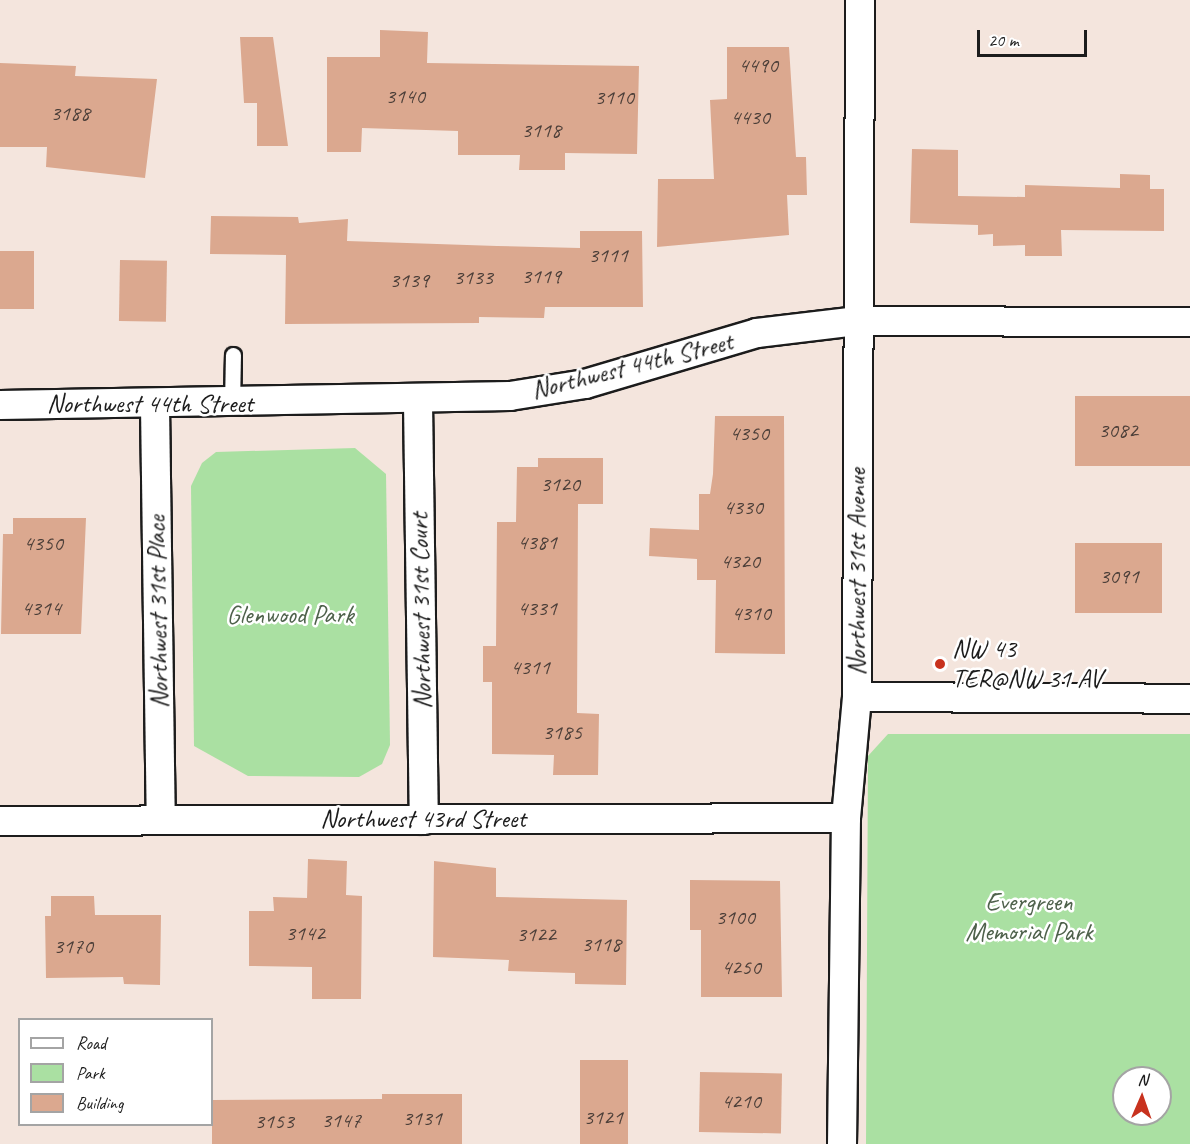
<!DOCTYPE html>
<html>
<head>
<meta charset="utf-8">
<style>
  body { margin:0 }
  #map { position:relative; width:1190px; height:1144px; overflow:hidden; background:#f4e5dd; font-family:Caveat,sans-serif }
  div>[style] { position:absolute }
  [style*='--x'] { left:calc(var(--x)*1px); top:calc(var(--y)*1px); width:calc(var(--w)*1px); rotate:calc(var(--a)*1deg) }
  .green>* { inset:0; background:#aae0a2 }
  .building>* { inset:0; background:#dba88f; transform-origin:0 0 }
  .roads { filter:drop-shadow(2px 0 #1c1c1c) drop-shadow(-2px 0 #1c1c1c) drop-shadow(0 2px #1c1c1c) drop-shadow(0 -2px #1c1c1c) }
  .service>* { height:15px; margin:-7.5px; padding:0 7.5px; transform-origin:7.5px; border-radius:7.5px; background:#fff }
  .minor>* { height:28px; margin:-14px; padding:0 14px; transform-origin:14px; border-radius:14px; background:#fff }
  .dots>* { width:16px; height:16px; translate:-50% -50%; box-sizing:border-box; border:3px solid #fff; border-radius:50% }
  span { translate:-50% -50%; white-space:nowrap; text-align:center; line-height:1.15; -webkit-text-stroke:5px #fff; paint-order:stroke }
  .number-label { font-size:22px; color:#4c3f39 }
  .number-label span { -webkit-text-stroke-width:0 }
  .street-label { font-size:26px; color:#1c1c1c }
  .park-label { font-size:26px; color:#4e614b }
  .poi-label { font-size:26px; color:#1c1c1c }
  .left { translate:0 -50%; text-align:left }
  .legend { position:absolute; left:18px; top:1018px; width:195px; height:108px; box-sizing:border-box; background:#fff; border:2px solid #a4a4a4; margin:0; padding:8px 10px; list-style:none; font-size:18px; color:#1c1c1c }
  .legend li { display:flex; align-items:center; gap:12px; height:30px }
  .legend b { width:30px; border:2px solid #a4a4a4 }
  .north { position:absolute; left:1112px; top:1066px; width:60px; height:60px; box-sizing:border-box; background:#fff; border:2px solid #a4a4a4; border-radius:50%; rotate:2deg; font-size:16px; font-weight:700; line-height:24px; text-align:center; color:#1c1c1c }
  .north::after { content:''; display:block; margin:auto; width:21px; height:27px; background:#c8321e; clip-path:polygon(50% 0,100% 100%,50% 72%,0 100%) }
  .scale { position:absolute; left:977px; top:30px; width:110px; height:27px; box-sizing:border-box; border:3px solid #1c1c1c; border-top:0; padding-left:8px; font-size:18px; line-height:21px; white-space:nowrap; color:#1c1c1c; -webkit-text-stroke:4px #fff; paint-order:stroke }
</style>
</head>
<body>
<div id="map">
  <div class="green">
    <div style="clip-path:polygon(355px 448px,386px 474px,390px 745px,382px 764px,359px 777px,248px 776px,194px 746px,191px 486px,202px 463px,216px 452px)"></div>
    <div style="clip-path:polygon(evenodd,888px 734px,1190px 734px,1190px 1144px,866px 1144px,868px 756px,888px 734px,1124px 1078px,1160px 1078px,1160px 1114px,1124px 1114px,1124px 1078px)"></div>
  </div>
  <div class="building">
    <div style="clip-path:polygon(380px 30px,428px 32px,427px 63px,639px 66px,637px 154px,565px 153px,565px 170px,519px 170px,520px 155px,458px 155px,458px 131px,362px 128px,361px 152px,327px 152px,327px 57px,380px 57px)"></div>
    <div style="clip-path:polygon(240px 37px,273px 37px,288px 146px,257px 146px,257px 103px,244px 103px)"></div>
    <div style="clip-path:polygon(727px 47px,789px 47px,796px 157px,806px 157px,807px 195px,787px 195px,789px 235px,657px 247px,658px 179px,714px 179px,710px 100px,727px 99px)"></div>
    <div style="clip-path:polygon(0 63px,76px 66px,75px 76px,157px 79px,145px 178px,46px 167px,47px 147px,0 147px)"></div>
    <div style="clip-path:polygon(912px 149px,958px 150px,958px 196px,1025px 197px,1025px 185px,1120px 188px,1120px 174px,1150px 175px,1150px 189px,1164px 189px,1164px 231px,1061px 230px,1062px 256px,1025px 256px,1025px 245px,993px 246px,993px 234px,978px 235px,978px 225px,910px 223px)"></div>
    <div style="clip-path:polygon(211px 216px,298px 217px,299px 223px,348px 219px,347px 241px,497px 246px,580px 248px,580px 231px,642px 231px,643px 307px,545px 307px,544px 318px,479px 317px,479px 323px,285px 324px,286px 255px,210px 254px)"></div>
    <div style="left:0;top:251px;width:34px;height:58px"></div>
    <div style="left:120px;top:260px;width:47px;height:61px;rotate:1deg"></div>
    <div style="left:1075px;top:396px;width:115px;height:70px"></div>
    <div style="clip-path:polygon(715px 416px,784px 416px,785px 654px,715px 653px,716px 580px,697px 580px,697px 559px,649px 556px,650px 528px,699px 530px,699px 494px,710px 494px,713px 474px)"></div>
    <div style="clip-path:polygon(538px 458px,603px 458px,603px 504px,578px 504px,577px 713px,599px 714px,598px 775px,553px 775px,554px 755px,492px 754px,492px 682px,483px 682px,483px 646px,496px 646px,497px 522px,516px 522px,517px 467px,538px 467px)"></div>
    <div style="clip-path:polygon(13px 518px,86px 518px,81px 634px,1px 634px,3px 534px,13px 534px)"></div>
    <div style="left:1075px;top:543px;width:87px;height:70px"></div>
    <div style="clip-path:polygon(308px 859px,347px 861px,346px 895px,362px 896px,361px 999px,312px 999px,312px 967px,249px 966px,249px 911px,274px 911px,273px 897px,307px 898px)"></div>
    <div style="clip-path:polygon(434px 861px,496px 868px,496px 897px,627px 900px,626px 985px,575px 984px,575px 973px,508px 971px,509px 960px,433px 957px)"></div>
    <div style="clip-path:polygon(690px 880px,780px 881px,782px 997px,701px 997px,701px 930px,690px 930px)"></div>
    <div style="clip-path:polygon(51px 896px,94px 896px,95px 915px,161px 915px,160px 985px,124px 984px,123px 977px,46px 978px,45px 916px,51px 916px)"></div>
    <div style="left:580px;top:1060px;width:48px;height:84px"></div>
    <div style="left:700px;top:1072px;width:82px;height:60px;rotate:1deg"></div>
    <div style="clip-path:polygon(382px 1094px,462px 1094px,462px 1144px,212px 1144px,212px 1100px,382px 1099px)"></div>
  </div>
  <div class="roads">
    <div class="service">
      <div style="--x:232;--y:405;--w:50;--a:-88.9"></div>
    </div>
    <div class="minor">
      <div style="--x:418;--y:402;--w:418;--a:89.2"></div>
      <div style="--x:0;--y:405;--w:510;--a:-1.01"></div>
      <div style="--x:510;--y:396;--w:76;--a:-9.1"></div>
      <div style="--x:585;--y:384;--w:179;--a:-16.5"></div>
      <div style="--x:757;--y:333;--w:102;--a:-6.8"></div>
      <div style="--x:858;--y:321;--w:332;--a:0.2"></div>
      <div style="--x:155;--y:406;--w:412;--a:89.2"></div>
      <div style="--x:857;--y:697;--w:333;--a:0.3"></div>
      <div style="--x:0;--y:821;--w:846;--a:-0.2"></div>
      <div style="--x:842;--y:1144;--w:326;--a:-89.3"></div>
      <div style="--x:846;--y:818;--w:121;--a:-84.8"></div>
      <div style="--x:857;--y:697;--w:697;--a:-89.75"></div>
    </div>
  </div>
  <div class="dots">
    <div style="left:940px;top:664px;background:#c8321e"></div>
  </div>
  <div class="number-label">
    <span style="left:758px;top:66px">4490</span>
    <span style="left:405px;top:97px">3140</span>
    <span style="left:614px;top:98px">3110</span>
    <span style="left:70px;top:114px">3188</span>
    <span style="left:750px;top:118px">4430</span>
    <span style="left:541px;top:131px">3118</span>
    <span style="left:608px;top:256px">3111</span>
    <span style="left:541px;top:277px">3119</span>
    <span style="left:473px;top:278px">3133</span>
    <span style="left:409px;top:281px">3139</span>
    <span style="left:1118px;top:431px">3082</span>
    <span style="left:749px;top:434px">4350</span>
    <span style="left:560px;top:485px">3120</span>
    <span style="left:743px;top:508px">4330</span>
    <span style="left:537px;top:543px">4381</span>
    <span style="left:43px;top:544px">4350</span>
    <span style="left:740px;top:562px">4320</span>
    <span style="left:1119px;top:577px">3091</span>
    <span style="left:41px;top:609px">4314</span>
    <span style="left:537px;top:609px">4331</span>
    <span style="left:751px;top:614px">4310</span>
    <span style="left:530px;top:668px">4311</span>
    <span style="left:562px;top:733px">3185</span>
    <span style="left:735px;top:918px">3100</span>
    <span style="left:305px;top:934px">3142</span>
    <span style="left:536px;top:935px">3122</span>
    <span style="left:601px;top:945px">3118</span>
    <span style="left:73px;top:947px">3170</span>
    <span style="left:741px;top:968px">4250</span>
    <span style="left:741px;top:1102px">4210</span>
    <span style="left:603px;top:1118px">3121</span>
    <span style="left:422px;top:1119px">3131</span>
    <span style="left:341px;top:1121px">3147</span>
    <span style="left:274px;top:1122px">3153</span>
  </div>
  <div class="street-label">
    <span style="left:632px;top:366px;rotate:-14deg">Northwest 44th Street</span>
    <span style="left:150px;top:404px">Northwest 44th Street</span>
    <span style="left:857px;top:572px;rotate:-90deg">Northwest 31st Avenue</span>
    <span style="left:421px;top:611px;rotate:-91deg">Northwest 31st Court</span>
    <span style="left:158px;top:612px;rotate:-91deg">Northwest 31st Place</span>
    <span style="left:423px;top:819px">Northwest 43rd Street</span>
  </div>
  <div class="park-label">
    <span style="left:290px;top:615px">Glenwood Park</span>
    <span style="left:1029px;top:917px">Evergreen<br>Memorial Park</span>
  </div>
  <div class="poi-label">
    <span class="left" style="left:952px;top:664px">NW 43<br>TER@NW 31 AV</span>
  </div>
  <ul class="legend">
  <li><b style="height:8px;background:#fff"></b>Road</li>
  <li><b style="height:16px;background:#aae0a2"></b>Park</li>
  <li><b style="height:16px;background:#dba88f"></b>Building</li>
  </ul>
  <div class="north">N</div>
  <div class="scale">20 m</div>
</div>
</body>
</html>
